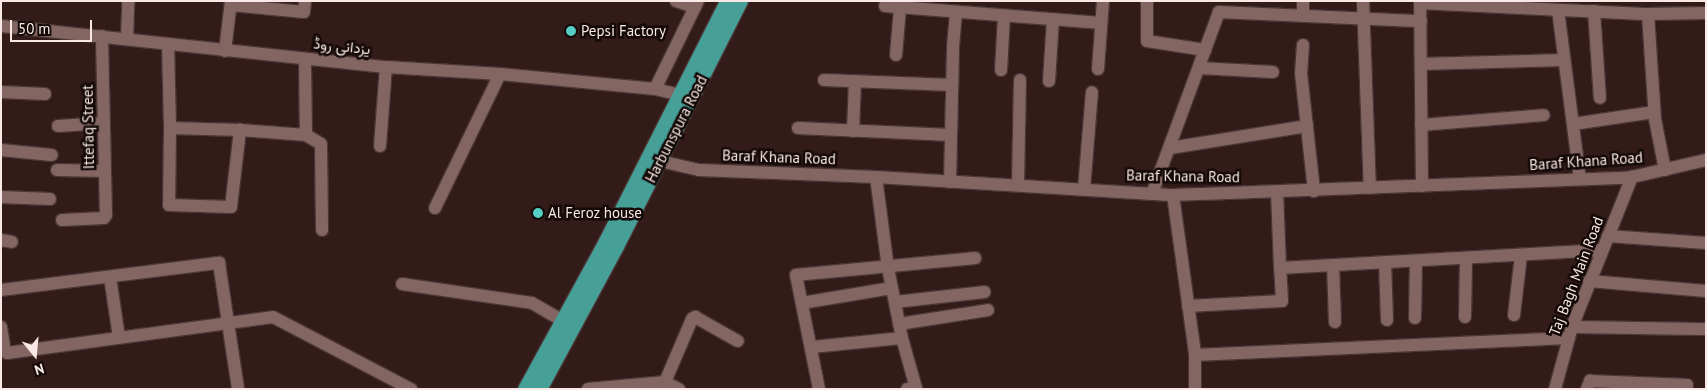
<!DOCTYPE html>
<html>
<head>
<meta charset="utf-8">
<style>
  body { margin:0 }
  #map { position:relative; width:1707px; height:390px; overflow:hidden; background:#321b18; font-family:"PT Sans",Vazirmatn,sans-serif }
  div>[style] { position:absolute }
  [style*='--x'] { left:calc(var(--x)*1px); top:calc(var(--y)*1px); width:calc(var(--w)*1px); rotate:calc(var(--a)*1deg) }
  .roads { filter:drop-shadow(1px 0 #4a3736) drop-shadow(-1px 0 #4a3736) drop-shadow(0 1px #4a3736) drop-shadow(0 -1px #4a3736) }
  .minor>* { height:12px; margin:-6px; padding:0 6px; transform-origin:6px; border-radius:6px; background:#836662 }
  .major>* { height:15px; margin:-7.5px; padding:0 7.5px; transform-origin:7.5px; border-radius:7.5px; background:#46a098 }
  .dots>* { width:14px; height:14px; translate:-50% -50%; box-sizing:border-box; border:2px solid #130907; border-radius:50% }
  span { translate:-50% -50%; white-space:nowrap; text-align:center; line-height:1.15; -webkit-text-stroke:5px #130907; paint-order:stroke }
  .poi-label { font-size:15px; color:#f9e8e5 }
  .left { translate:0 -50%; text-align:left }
  .street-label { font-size:15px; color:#f9e8e5 }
  .frame { position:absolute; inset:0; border:2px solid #f9e8e5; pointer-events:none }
  .north { position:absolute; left:10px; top:330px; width:50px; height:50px; -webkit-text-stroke:4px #130907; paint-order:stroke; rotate:163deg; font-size:14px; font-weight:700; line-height:20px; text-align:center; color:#f9e8e5 }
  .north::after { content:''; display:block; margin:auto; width:18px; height:22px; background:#f9e8e5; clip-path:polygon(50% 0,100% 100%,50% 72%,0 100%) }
  .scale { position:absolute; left:10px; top:20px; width:82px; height:22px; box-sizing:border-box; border:2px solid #f9e8e5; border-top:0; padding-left:6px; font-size:15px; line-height:18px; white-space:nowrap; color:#f9e8e5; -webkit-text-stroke:4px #130907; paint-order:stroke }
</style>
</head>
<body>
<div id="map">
  <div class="roads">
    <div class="minor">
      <div style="--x:676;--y:1;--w:20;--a:18"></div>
      <div style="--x:1147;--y:1;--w:40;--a:90"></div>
      <div style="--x:1147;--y:41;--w:59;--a:8.8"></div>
      <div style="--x:1363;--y:1;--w:187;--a:87.9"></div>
      <div style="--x:231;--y:5;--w:73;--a:5.5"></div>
      <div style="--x:304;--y:12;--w:11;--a:-85"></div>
      <div style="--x:885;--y:6;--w:217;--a:4.5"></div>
      <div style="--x:1558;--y:10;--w:170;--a:82.6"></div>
      <div style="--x:1594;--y:11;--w:87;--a:86.1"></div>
      <div style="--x:1648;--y:14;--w:58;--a:-1"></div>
      <div style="--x:1303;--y:16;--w:15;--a:-90"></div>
      <div style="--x:1;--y:26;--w:387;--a:6.1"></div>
      <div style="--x:386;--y:67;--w:114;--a:3.5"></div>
      <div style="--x:500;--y:74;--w:156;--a:5.5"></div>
      <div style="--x:655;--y:89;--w:26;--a:13"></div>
      <div style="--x:127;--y:39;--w:38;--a:-88"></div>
      <div style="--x:168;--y:44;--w:84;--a:88.6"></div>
      <div style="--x:170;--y:128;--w:70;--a:1.6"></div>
      <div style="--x:240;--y:130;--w:66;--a:4.3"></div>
      <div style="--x:306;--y:135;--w:76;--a:-90.8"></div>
      <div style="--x:1303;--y:45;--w:28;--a:94"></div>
      <div style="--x:1301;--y:73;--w:119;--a:83.7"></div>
      <div style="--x:225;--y:51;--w:50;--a:-83.2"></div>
      <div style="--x:896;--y:55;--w:47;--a:-85.1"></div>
      <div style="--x:1421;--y:64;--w:143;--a:-1.6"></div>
      <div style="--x:1199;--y:68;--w:74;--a:3.1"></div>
      <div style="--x:1098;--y:69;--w:68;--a:-85.8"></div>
      <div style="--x:1001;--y:70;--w:54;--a:-86.8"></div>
      <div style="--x:824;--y:80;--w:128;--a:2.2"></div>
      <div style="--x:1049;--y:81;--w:62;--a:-86.3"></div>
      <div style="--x:655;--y:89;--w:98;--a:-64"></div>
      <div style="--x:1;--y:92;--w:44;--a:2.6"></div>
      <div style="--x:1573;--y:124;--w:82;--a:-8.4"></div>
      <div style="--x:1421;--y:125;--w:123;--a:-4.6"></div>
      <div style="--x:58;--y:126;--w:46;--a:-3.7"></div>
      <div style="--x:170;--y:128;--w:77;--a:90.7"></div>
      <div style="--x:169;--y:205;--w:62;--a:1.8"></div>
      <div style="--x:231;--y:207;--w:78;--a:-83.3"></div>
      <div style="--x:798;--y:128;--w:153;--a:2.6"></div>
      <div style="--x:853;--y:131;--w:50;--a:-87.7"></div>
      <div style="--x:306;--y:135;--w:17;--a:31"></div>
      <div style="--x:321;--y:144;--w:86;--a:89.3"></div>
      <div style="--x:380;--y:146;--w:79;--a:-85.7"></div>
      <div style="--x:1170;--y:148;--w:139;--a:-9.1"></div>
      <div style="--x:1;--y:150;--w:51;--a:5.6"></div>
      <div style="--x:660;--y:161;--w:40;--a:13"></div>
      <div style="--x:699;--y:170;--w:177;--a:2.3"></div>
      <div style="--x:876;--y:177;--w:298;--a:3.5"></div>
      <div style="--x:1173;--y:195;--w:459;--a:-2.2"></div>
      <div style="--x:1632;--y:177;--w:76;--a:-12.9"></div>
      <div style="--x:57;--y:170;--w:48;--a:1.2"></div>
      <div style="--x:876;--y:177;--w:92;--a:82.5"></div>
      <div style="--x:888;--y:268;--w:71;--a:78.7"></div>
      <div style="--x:902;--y:338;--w:52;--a:74.4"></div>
      <div style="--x:916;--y:388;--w:9;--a:174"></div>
      <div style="--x:950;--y:182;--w:135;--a:-88.7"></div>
      <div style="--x:953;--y:47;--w:35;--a:-85"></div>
      <div style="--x:1018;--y:184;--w:104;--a:-88.9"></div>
      <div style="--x:1422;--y:186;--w:183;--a:-90.6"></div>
      <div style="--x:1420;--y:3;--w:228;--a:2.8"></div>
      <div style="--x:1648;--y:14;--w:105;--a:86.2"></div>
      <div style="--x:1655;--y:119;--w:52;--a:78.9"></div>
      <div style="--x:1084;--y:189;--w:97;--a:-85.3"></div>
      <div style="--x:1277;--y:192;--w:76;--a:87.7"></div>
      <div style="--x:1280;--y:268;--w:323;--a:-3.2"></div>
      <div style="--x:1152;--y:194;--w:194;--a:-69.8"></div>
      <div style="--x:1219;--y:12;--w:202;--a:2.6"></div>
      <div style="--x:1173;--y:195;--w:161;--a:82.1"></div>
      <div style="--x:1195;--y:354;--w:35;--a:90"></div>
      <div style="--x:1;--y:197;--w:49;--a:2.3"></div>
      <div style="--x:435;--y:208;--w:149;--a:-64.1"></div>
      <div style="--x:62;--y:220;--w:42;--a:-2.7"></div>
      <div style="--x:104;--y:218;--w:4;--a:-56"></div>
      <div style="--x:106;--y:215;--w:179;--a:-91.3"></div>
      <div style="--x:1608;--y:236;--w:98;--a:4.1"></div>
      <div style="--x:1;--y:240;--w:11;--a:10"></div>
      <div style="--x:1385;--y:262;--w:58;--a:88"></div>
      <div style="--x:1333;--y:265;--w:57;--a:88"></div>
      <div style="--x:110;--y:277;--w:61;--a:81.5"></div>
      <div style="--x:1589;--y:281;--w:117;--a:4.9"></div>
      <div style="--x:402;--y:284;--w:131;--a:8.3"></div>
      <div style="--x:532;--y:303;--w:34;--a:30"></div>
      <div style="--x:1;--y:290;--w:220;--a:-7.1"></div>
      <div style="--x:219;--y:263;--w:127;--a:81.4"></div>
      <div style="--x:895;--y:302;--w:90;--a:-6.4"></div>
      <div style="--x:802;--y:303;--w:91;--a:-9.5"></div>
      <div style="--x:1188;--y:306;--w:94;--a:-3"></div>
      <div style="--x:1282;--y:301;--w:33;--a:-93"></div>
      <div style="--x:1514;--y:315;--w:60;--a:-83.3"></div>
      <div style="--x:1465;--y:317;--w:59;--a:-89"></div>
      <div style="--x:1415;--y:318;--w:57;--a:-89"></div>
      <div style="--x:899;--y:324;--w:90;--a:-8.9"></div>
      <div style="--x:1;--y:327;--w:24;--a:81"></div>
      <div style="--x:5;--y:351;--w:3;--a:45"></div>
      <div style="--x:7;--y:353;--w:268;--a:-7.7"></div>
      <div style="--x:273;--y:317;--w:156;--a:27.6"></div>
      <div style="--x:1572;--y:327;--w:134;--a:0.9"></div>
      <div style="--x:812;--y:347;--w:90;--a:-5.7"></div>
      <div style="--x:1195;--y:355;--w:374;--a:-2.6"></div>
      <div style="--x:665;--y:382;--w:69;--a:-66.8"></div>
      <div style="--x:692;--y:319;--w:4;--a:-34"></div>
      <div style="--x:695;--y:317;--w:49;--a:29.2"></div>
      <div style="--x:588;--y:389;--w:77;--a:-5.2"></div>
      <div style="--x:665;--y:382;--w:16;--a:27"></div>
      <div style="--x:819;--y:389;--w:116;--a:-101.4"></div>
      <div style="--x:796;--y:275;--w:180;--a:-5.4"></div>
      <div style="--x:1555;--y:389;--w:64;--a:-74.7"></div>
      <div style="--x:1572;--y:327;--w:162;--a:-68.2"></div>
      <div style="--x:1587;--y:389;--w:9;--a:-69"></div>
      <div style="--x:1590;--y:381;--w:97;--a:2.4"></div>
      <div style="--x:1687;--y:385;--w:4;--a:90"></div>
    </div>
    <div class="major">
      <div style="--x:525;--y:389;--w:169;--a:-61.3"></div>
      <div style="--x:606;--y:241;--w:269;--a:-63.2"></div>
      <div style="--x:539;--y:389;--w:162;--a:-61.7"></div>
      <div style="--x:616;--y:246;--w:275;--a:-63.2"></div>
    </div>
  </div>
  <div class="dots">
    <div style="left:571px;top:31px;background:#55cec4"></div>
    <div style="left:538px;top:213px;background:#55cec4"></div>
  </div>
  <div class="poi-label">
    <span class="left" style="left:581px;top:31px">Pepsi Factory</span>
    <span class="left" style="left:548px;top:213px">Al Feroz house</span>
  </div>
  <div class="street-label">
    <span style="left:342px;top:46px;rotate:6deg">یزدانی روڈ</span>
    <span style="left:88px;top:127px;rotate:-91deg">Ittefaq Street</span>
    <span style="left:676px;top:129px;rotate:-63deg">Harbunspura Road</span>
    <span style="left:779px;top:157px;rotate:2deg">Baraf Khana Road</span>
    <span style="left:1586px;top:161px;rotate:-4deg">Baraf Khana Road</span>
    <span style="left:1183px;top:176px;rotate:1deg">Baraf Khana Road</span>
    <span style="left:1576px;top:276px;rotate:-69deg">Taj Bagh Main Road</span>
  </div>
  <div class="frame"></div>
  <div class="north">N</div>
  <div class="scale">50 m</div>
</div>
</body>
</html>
